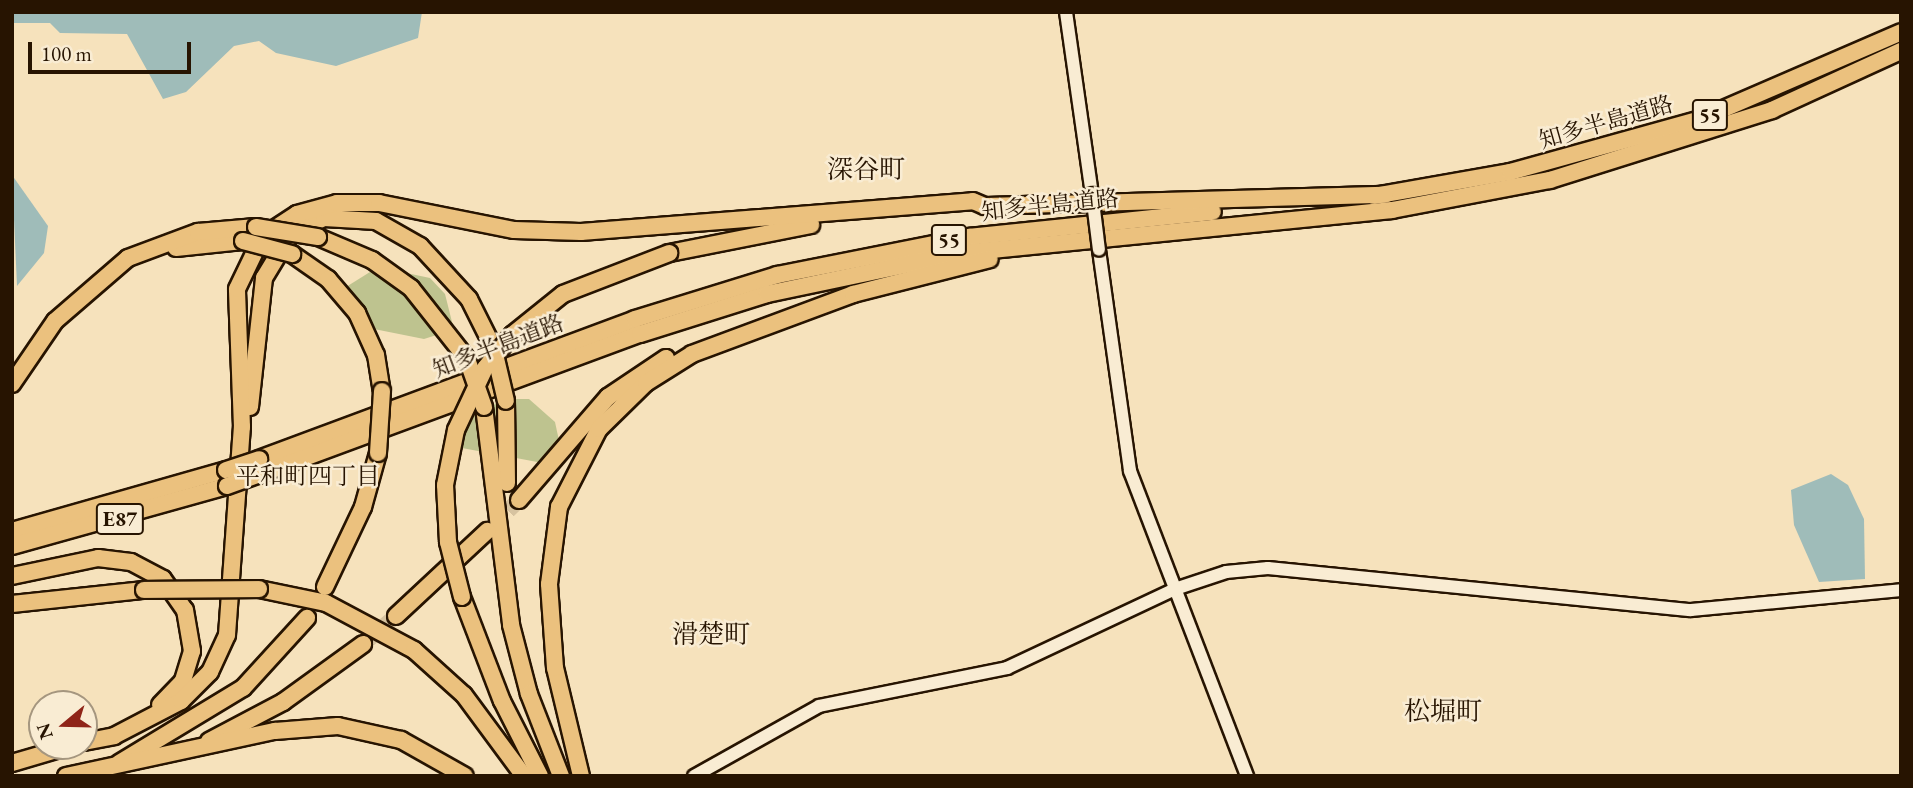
<!DOCTYPE html>
<html>
<head>
<meta charset="utf-8">
<style>
  body { margin:0 }
  #map { position:relative; width:1913px; height:788px; overflow:hidden; background:#f6e2bc; font-family:"EB Garamond","Noto Serif JP",serif }
  div>[style] { position:absolute }
  [style*='--x'] { left:calc(var(--x)*1px); top:calc(var(--y)*1px); width:calc(var(--w)*1px); rotate:calc(var(--a)*1deg) }
  .green>* { inset:0; background:#bec38f }
  .water>* { inset:0; background:#9fbcb9 }
  .highway-tunnel>* { height:16px; margin-top:-8px; transform-origin:0; background:repeating-linear-gradient(90deg,#d7c3a0 0 16px,transparent 0 24px) }
  .roads { filter:drop-shadow(2px 0 #271401) drop-shadow(-2px 0 #271401) drop-shadow(0 2px #271401) drop-shadow(0 -2px #271401) }
  .secondary>* { height:12px; margin:-6px; padding:0 6px; transform-origin:6px; border-radius:6px; background:#f9ecd3 }
  .highway>* { height:16px; margin:-8px; padding:0 8px; transform-origin:8px; border-radius:8px; background:#ebc17e }
  .bridges { filter:drop-shadow(2px 0 #271401) drop-shadow(-2px 0 #271401) drop-shadow(0 2px #271401) drop-shadow(0 -2px #271401) }
  .secondary-bridge>* { height:12px; margin:-6px; padding:0 6px; transform-origin:6px; border-radius:6px; background:#f9ecd3 }
  .highway-bridge>* { height:16px; margin:-8px; padding:0 8px; transform-origin:8px; border-radius:8px; background:#ebc17e }
  span { translate:-50% -50%; white-space:nowrap; text-align:center; line-height:1.15; -webkit-text-stroke:5px #f9ecd3; paint-order:stroke }
  .shield-label span { padding:2px 5px; background:#f9ecd3; border:2px solid; border-radius:5px; -webkit-text-stroke-width:0 }
  .shield-label { font-size:21px; color:#271401; font-weight:700 }
  .street-label { font-size:23px; color:#271401 }
  .neighbourhood-label { font-size:24px; color:#271401 }
  .quarter-label { font-size:26px; color:#271401 }
  .frame { position:absolute; inset:0; border:14px solid #271401; pointer-events:none }
  .north { position:absolute; left:28px; top:690px; width:70px; height:70px; box-sizing:border-box; background:#f9ecd3; border:2px solid #a5967f; border-radius:50%; rotate:251deg; font-size:19px; font-weight:700; line-height:28px; text-align:center; color:#271401 }
  .north::after { content:''; display:block; margin:auto; width:24px; height:32px; background:#8f2418; clip-path:polygon(50% 0,100% 100%,50% 72%,0 100%) }
  .scale { position:absolute; left:28px; top:42px; width:163px; height:32px; box-sizing:border-box; border:4px solid #271401; border-top:0; padding-left:9px; font-size:21px; line-height:24px; white-space:nowrap; color:#271401; -webkit-text-stroke:5px #f9ecd3; paint-order:stroke }
</style>
</head>
<body>
<div id="map">
  <div class="green">
    <div style="clip-path:polygon(378px 267px,430px 278px,445px 294px,453px 326px,449px 331px,424px 339px,369px 328px,352px 310px,346px 287px)"></div>
    <div style="clip-path:polygon(505px 399px,529px 399px,555px 422px,561px 450px,548px 464px,462px 448px,454px 437px,457px 423px)"></div>
  </div>
  <div class="water">
    <div style="clip-path:polygon(12px 12px,422px 12px,418px 38px,336px 66px,276px 53px,259px 41px,234px 46px,186px 92px,163px 99px,127px 34px,60px 33px,50px 23px,12px 23px)"></div>
    <div style="clip-path:polygon(12px 175px,48px 226px,44px 253px,17px 286px)"></div>
    <div style="clip-path:polygon(1831px 474px,1848px 485px,1864px 519px,1865px 579px,1819px 582px,1794px 525px,1791px 490px)"></div>
  </div>
  <div class="highway-tunnel">
    <div style="--x:491;--y:527;--w:39;--a:-44"></div>
    <div style="--x:363;--y:644;--w:43;--a:-40.3"></div>
  </div>
  <div class="roads">
    <div class="secondary">
      <div style="--x:1066;--y:12;--w:184;--a:81.9"></div>
      <div style="--x:1099;--y:250;--w:223;--a:82"></div>
      <div style="--x:1130;--y:471;--w:327;--a:69"></div>
      <div style="--x:694;--y:776;--w:143;--a:-29.2"></div>
      <div style="--x:819;--y:706;--w:192;--a:-11.4"></div>
      <div style="--x:1007;--y:668;--w:186;--a:-25.2"></div>
      <div style="--x:1175;--y:589;--w:54;--a:-18.4"></div>
      <div style="--x:1226;--y:572;--w:42;--a:-5.4"></div>
      <div style="--x:1268;--y:568;--w:425;--a:5.7"></div>
      <div style="--x:1691;--y:610;--w:211;--a:-5.4"></div>
    </div>
    <div class="highway">
      <div style="--x:1374;--y:196;--w:138;--a:-10"></div>
      <div style="--x:1510;--y:172;--w:195;--a:-15.5"></div>
      <div style="--x:1698;--y:120;--w:221;--a:-23.4"></div>
      <div style="--x:318;--y:237;--w:59;--a:23.1"></div>
      <div style="--x:372;--y:260;--w:48;--a:35.7"></div>
      <div style="--x:411;--y:288;--w:90;--a:51.7"></div>
      <div style="--x:176;--y:248;--w:67;--a:-6"></div>
      <div style="--x:669;--y:253;--w:145;--a:-11.2"></div>
      <div style="--x:292;--y:254;--w:44;--a:34.8"></div>
      <div style="--x:328;--y:279;--w:45;--a:49.5"></div>
      <div style="--x:357;--y:313;--w:46;--a:65.7"></div>
      <div style="--x:376;--y:355;--w:36;--a:81"></div>
      <div style="--x:12;--y:384;--w:76;--a:-55.7"></div>
      <div style="--x:55;--y:321;--w:96;--a:-40.8"></div>
      <div style="--x:128;--y:258;--w:75;--a:-20.4"></div>
      <div style="--x:198;--y:232;--w:58;--a:-4.9"></div>
      <div style="--x:506;--y:401;--w:82;--a:89.3"></div>
      <div style="--x:250;--y:407;--w:130;--a:-83.8"></div>
      <div style="--x:264;--y:278;--w:50;--a:-58.8"></div>
      <div style="--x:290;--y:235;--w:38;--a:-27"></div>
      <div style="--x:324;--y:218;--w:52;--a:3.3"></div>
      <div style="--x:376;--y:221;--w:51;--a:29.6"></div>
      <div style="--x:420;--y:246;--w:72;--a:47.2"></div>
      <div style="--x:469;--y:299;--w:54;--a:63.4"></div>
      <div style="--x:484;--y:407;--w:220;--a:82.9"></div>
      <div style="--x:511;--y:625;--w:71;--a:75.4"></div>
      <div style="--x:529;--y:694;--w:88;--a:68.7"></div>
      <div style="--x:259;--y:459;--w:401;--a:-20.4"></div>
      <div style="--x:635;--y:319;--w:149;--a:-17.2"></div>
      <div style="--x:777;--y:275;--w:196;--a:-11.2"></div>
      <div style="--x:969;--y:237;--w:245;--a:-5.9"></div>
      <div style="--x:258;--y:475;--w:407;--a:-20.3"></div>
      <div style="--x:640;--y:334;--w:133;--a:-17.5"></div>
      <div style="--x:767;--y:294;--w:199;--a:-11.9"></div>
      <div style="--x:962;--y:253;--w:432;--a:-5.7"></div>
      <div style="--x:1392;--y:210;--w:161;--a:-10.8"></div>
      <div style="--x:1550;--y:180;--w:233;--a:-17.5"></div>
      <div style="--x:1772;--y:110;--w:142;--a:-24.6"></div>
      <div style="--x:519;--y:500;--w:136;--a:-49.2"></div>
      <div style="--x:608;--y:397;--w:70;--a:-33.9"></div>
      <div style="--x:12;--y:531;--w:223;--a:-15.9"></div>
      <div style="--x:12;--y:546;--w:223;--a:-15.6"></div>
      <div style="--x:12;--y:576;--w:88;--a:-11.8"></div>
      <div style="--x:98;--y:558;--w:33;--a:7"></div>
      <div style="--x:131;--y:562;--w:36;--a:28"></div>
      <div style="--x:163;--y:579;--w:38;--a:55"></div>
      <div style="--x:185;--y:610;--w:42;--a:80.3"></div>
      <div style="--x:192;--y:651;--w:31;--a:107"></div>
      <div style="--x:183;--y:681;--w:33;--a:134"></div>
      <div style="--x:325;--y:587;--w:89;--a:-64.6"></div>
      <div style="--x:363;--y:507;--w:56;--a:-74.5"></div>
      <div style="--x:259;--y:589;--w:68;--a:11.8"></div>
      <div style="--x:326;--y:603;--w:100;--a:28.1"></div>
      <div style="--x:414;--y:650;--w:67;--a:42"></div>
      <div style="--x:464;--y:695;--w:101;--a:53.5"></div>
      <div style="--x:462;--y:597;--w:111;--a:69"></div>
      <div style="--x:502;--y:701;--w:84;--a:63.1"></div>
      <div style="--x:12;--y:604;--w:133;--a:-6.1"></div>
      <div style="--x:396;--y:616;--w:125;--a:-43"></div>
      <div style="--x:209;--y:741;--w:84;--a:-27.8"></div>
      <div style="--x:283;--y:702;--w:99;--a:-35.9"></div>
      <div style="--x:84;--y:742;--w:31;--a:-11"></div>
      <div style="--x:114;--y:736;--w:76;--a:-27.6"></div>
      <div style="--x:181;--y:701;--w:41;--a:-45"></div>
      <div style="--x:210;--y:672;--w:41;--a:-65.3"></div>
      <div style="--x:227;--y:635;--w:209;--a:-85.9"></div>
      <div style="--x:242;--y:427;--w:138;--a:-92.1"></div>
      <div style="--x:237;--y:289;--w:58;--a:-64.3"></div>
      <div style="--x:262;--y:237;--w:42;--a:-33.3"></div>
      <div style="--x:297;--y:214;--w:41;--a:-15.4"></div>
      <div style="--x:337;--y:203;--w:42;--a:0"></div>
      <div style="--x:379;--y:203;--w:138;--a:11.3"></div>
      <div style="--x:514;--y:230;--w:67;--a:1.7"></div>
      <div style="--x:581;--y:232;--w:393;--a:-4.5"></div>
      <div style="--x:973;--y:201;--w:13;--a:23"></div>
      <div style="--x:985;--y:206;--w:400;--a:-1.6"></div>
      <div style="--x:12;--y:763;--w:60;--a:-16.3"></div>
      <div style="--x:119;--y:763;--w:145;--a:-31.2"></div>
      <div style="--x:243;--y:688;--w:95;--a:-47.6"></div>
      <div style="--x:66;--y:776;--w:214;--a:-12.2"></div>
      <div style="--x:275;--y:731;--w:63;--a:-4.5"></div>
      <div style="--x:338;--y:726;--w:65;--a:12.5"></div>
      <div style="--x:401;--y:740;--w:73;--a:29.4"></div>
      <div style="--x:581;--y:776;--w:111;--a:-103.5"></div>
      <div style="--x:555;--y:668;--w:84;--a:-94.1"></div>
      <div style="--x:549;--y:584;--w:78;--a:-82.6"></div>
      <div style="--x:559;--y:507;--w:88;--a:-62.9"></div>
      <div style="--x:599;--y:429;--w:66;--a:-44.4"></div>
      <div style="--x:646;--y:383;--w:54;--a:-32.2"></div>
      <div style="--x:692;--y:354;--w:172;--a:-20.4"></div>
      <div style="--x:853;--y:294;--w:141;--a:-14.3"></div>
    </div>
  </div>
  <div class="bridges">
    <div class="secondary-bridge">
      <div style="--x:1092;--y:194;--w:56;--a:82.9"></div>
    </div>
    <div class="highway-bridge">
      <div style="--x:256;--y:227;--w:63;--a:9.2"></div>
      <div style="--x:243;--y:241;--w:51;--a:14.9"></div>
      <div style="--x:494;--y:350;--w:52;--a:76.8"></div>
      <div style="--x:467;--y:359;--w:51;--a:70.5"></div>
      <div style="--x:378;--y:453;--w:62;--a:-86.3"></div>
      <div style="--x:226;--y:470;--w:35;--a:-18"></div>
      <div style="--x:227;--y:486;--w:33;--a:-20"></div>
      <div style="--x:144;--y:590;--w:115;--a:-0.5"></div>
      <div style="--x:462;--y:597;--w:57;--a:-104.3"></div>
      <div style="--x:448;--y:542;--w:57;--a:-93"></div>
      <div style="--x:445;--y:485;--w:56;--a:-78.7"></div>
      <div style="--x:456;--y:430;--w:68;--a:-64.9"></div>
      <div style="--x:485;--y:368;--w:43;--a:-50.7"></div>
      <div style="--x:512;--y:335;--w:65;--a:-38.8"></div>
      <div style="--x:563;--y:294;--w:114;--a:-21.1"></div>
    </div>
  </div>
  <div class="shield-label">
    <span style="left:1710px;top:115px">55</span>
    <span style="left:949px;top:240px">55</span>
    <span style="left:120px;top:519px">E87</span>
  </div>
  <div class="street-label">
    <span style="left:1606px;top:122px;rotate:-16deg">知多半島道路</span>
    <span style="left:1050px;top:205px;rotate:-6deg">知多半島道路</span>
    <span style="left:498px;top:346px;rotate:-21deg">知多半島道路</span>
  </div>
  <div class="neighbourhood-label">
    <span style="left:308px;top:476px">平和町四丁目</span>
  </div>
  <div class="quarter-label">
    <span style="left:866px;top:170px">深谷町</span>
    <span style="left:711px;top:635px">滑楚町</span>
    <span style="left:1443px;top:712px">松堀町</span>
  </div>
  <div class="frame"></div>
  <div class="north">N</div>
  <div class="scale">100 m</div>
</div>
</body>
</html>
